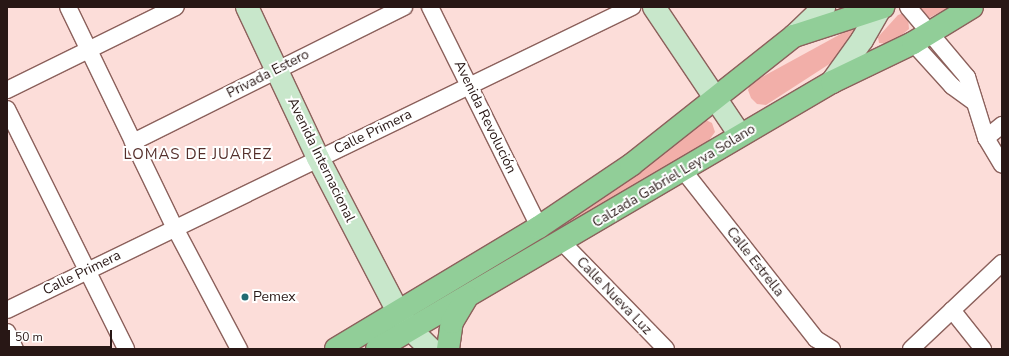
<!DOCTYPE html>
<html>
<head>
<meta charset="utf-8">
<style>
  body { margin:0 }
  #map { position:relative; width:1009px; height:356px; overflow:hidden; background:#fcddd9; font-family:"Nunito Sans",sans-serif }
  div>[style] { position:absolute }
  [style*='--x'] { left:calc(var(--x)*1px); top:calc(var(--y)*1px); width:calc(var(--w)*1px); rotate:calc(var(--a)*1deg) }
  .green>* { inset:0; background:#f2afa9 }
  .roads { filter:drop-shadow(1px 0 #8c615c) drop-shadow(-1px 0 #8c615c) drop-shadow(0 1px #8c615c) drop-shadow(0 -1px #8c615c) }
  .street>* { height:16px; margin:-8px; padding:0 8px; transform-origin:8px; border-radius:8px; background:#fff }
  .secondary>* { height:22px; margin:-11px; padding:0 11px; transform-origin:11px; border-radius:11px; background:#c8e7cb }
  .primary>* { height:22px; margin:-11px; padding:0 11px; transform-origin:11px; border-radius:11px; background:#91ce98 }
  .dots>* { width:11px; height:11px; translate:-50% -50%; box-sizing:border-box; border:2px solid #fff; border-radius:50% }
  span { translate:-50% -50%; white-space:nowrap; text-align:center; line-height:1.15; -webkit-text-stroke:4px #fff; paint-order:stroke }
  .street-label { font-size:14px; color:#281715 }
  .poi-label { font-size:14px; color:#281715 }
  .left { translate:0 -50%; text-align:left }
  .neighbourhood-label { font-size:15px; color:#552f2b; letter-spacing:1px }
  .frame { position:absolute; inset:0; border:8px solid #281715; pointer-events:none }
  .scale { position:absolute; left:8px; top:330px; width:104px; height:18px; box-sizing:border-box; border:2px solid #281715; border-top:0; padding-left:5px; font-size:12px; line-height:14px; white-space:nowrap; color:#281715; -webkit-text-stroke:3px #fff; paint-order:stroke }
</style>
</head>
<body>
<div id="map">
  <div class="green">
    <div style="clip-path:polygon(916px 7px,950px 7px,925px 20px)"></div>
    <div style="clip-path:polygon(904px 13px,908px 17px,909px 29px,891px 44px,879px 43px,878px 37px,898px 15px)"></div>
    <div style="clip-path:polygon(859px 24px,834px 61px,766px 105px,757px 104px,751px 98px,748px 90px,751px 83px)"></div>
    <div style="clip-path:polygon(704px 119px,712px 123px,715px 132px,707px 143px,555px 232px)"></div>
  </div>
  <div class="roads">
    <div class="street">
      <div style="--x:68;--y:7;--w:246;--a:64.2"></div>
      <div style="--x:175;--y:228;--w:137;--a:62.1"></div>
      <div style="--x:430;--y:7;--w:246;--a:63.6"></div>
      <div style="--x:908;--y:7;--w:92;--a:49.9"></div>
      <div style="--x:967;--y:77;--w:64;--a:72.7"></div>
      <div style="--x:986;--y:138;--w:31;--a:59"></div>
      <div style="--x:913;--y:43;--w:58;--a:47.8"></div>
      <div style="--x:952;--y:86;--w:26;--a:36"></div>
      <div style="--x:7;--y:90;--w:188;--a:-26.2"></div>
      <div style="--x:7;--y:109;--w:268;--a:63.6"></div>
      <div style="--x:986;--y:138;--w:21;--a:-39"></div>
      <div style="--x:133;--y:142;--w:303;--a:-26.5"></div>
      <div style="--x:683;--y:170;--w:215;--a:51.8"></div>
      <div style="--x:816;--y:339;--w:19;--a:32"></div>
      <div style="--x:562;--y:242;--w:149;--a:45.8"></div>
      <div style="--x:7;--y:310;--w:695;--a:-25.86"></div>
      <div style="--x:952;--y:310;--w:50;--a:51.5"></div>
      <div style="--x:7;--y:332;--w:19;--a:65"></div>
      <div style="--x:911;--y:349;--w:125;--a:-43.4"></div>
    </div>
    <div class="secondary">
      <div style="--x:247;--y:7;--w:167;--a:64.8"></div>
      <div style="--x:318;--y:158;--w:174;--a:62.5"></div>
      <div style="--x:398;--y:312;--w:21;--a:55"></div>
      <div style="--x:410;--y:329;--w:29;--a:44"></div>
      <div style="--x:654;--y:7;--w:154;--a:56.1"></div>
      <div style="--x:794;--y:36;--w:42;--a:-44"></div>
      <div style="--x:832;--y:82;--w:52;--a:-54.5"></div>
      <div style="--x:862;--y:40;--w:38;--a:-60"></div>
    </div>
    <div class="primary">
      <div style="--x:336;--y:349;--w:237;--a:-31"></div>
      <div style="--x:539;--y:227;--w:111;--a:-34"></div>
      <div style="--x:631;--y:165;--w:208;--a:-38.4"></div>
      <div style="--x:794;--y:36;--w:94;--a:-18"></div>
      <div style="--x:377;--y:349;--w:528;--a:-30.4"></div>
      <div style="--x:832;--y:82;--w:90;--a:-25.7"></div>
      <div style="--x:913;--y:43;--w:69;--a:-31.4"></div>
      <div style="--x:448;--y:349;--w:27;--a:-82"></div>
      <div style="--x:452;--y:322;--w:29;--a:-59"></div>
    </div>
  </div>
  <div class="dots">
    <div style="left:245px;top:297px;background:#206b73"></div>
  </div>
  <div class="street-label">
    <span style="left:268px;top:74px;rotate:-27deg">Privada Estero</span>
    <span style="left:485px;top:117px;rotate:64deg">Avenida Revolución</span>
    <span style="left:373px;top:132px;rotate:-26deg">Calle Primera</span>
    <span style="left:321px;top:160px;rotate:64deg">Avenida Internacional</span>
    <span style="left:674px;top:176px;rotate:-31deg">Calzada Gabriel Leyva Solano</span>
    <span style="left:755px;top:262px;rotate:52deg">Calle Estrella</span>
    <span style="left:82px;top:273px;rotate:-26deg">Calle Primera</span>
    <span style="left:614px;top:296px;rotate:46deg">Calle Nueva Luz</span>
  </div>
  <div class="poi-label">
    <span class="left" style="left:253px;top:297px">Pemex</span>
  </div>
  <div class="neighbourhood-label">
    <span style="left:198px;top:155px">LOMAS DE JUAREZ</span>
  </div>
  <div class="frame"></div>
  <div class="scale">50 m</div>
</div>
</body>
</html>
